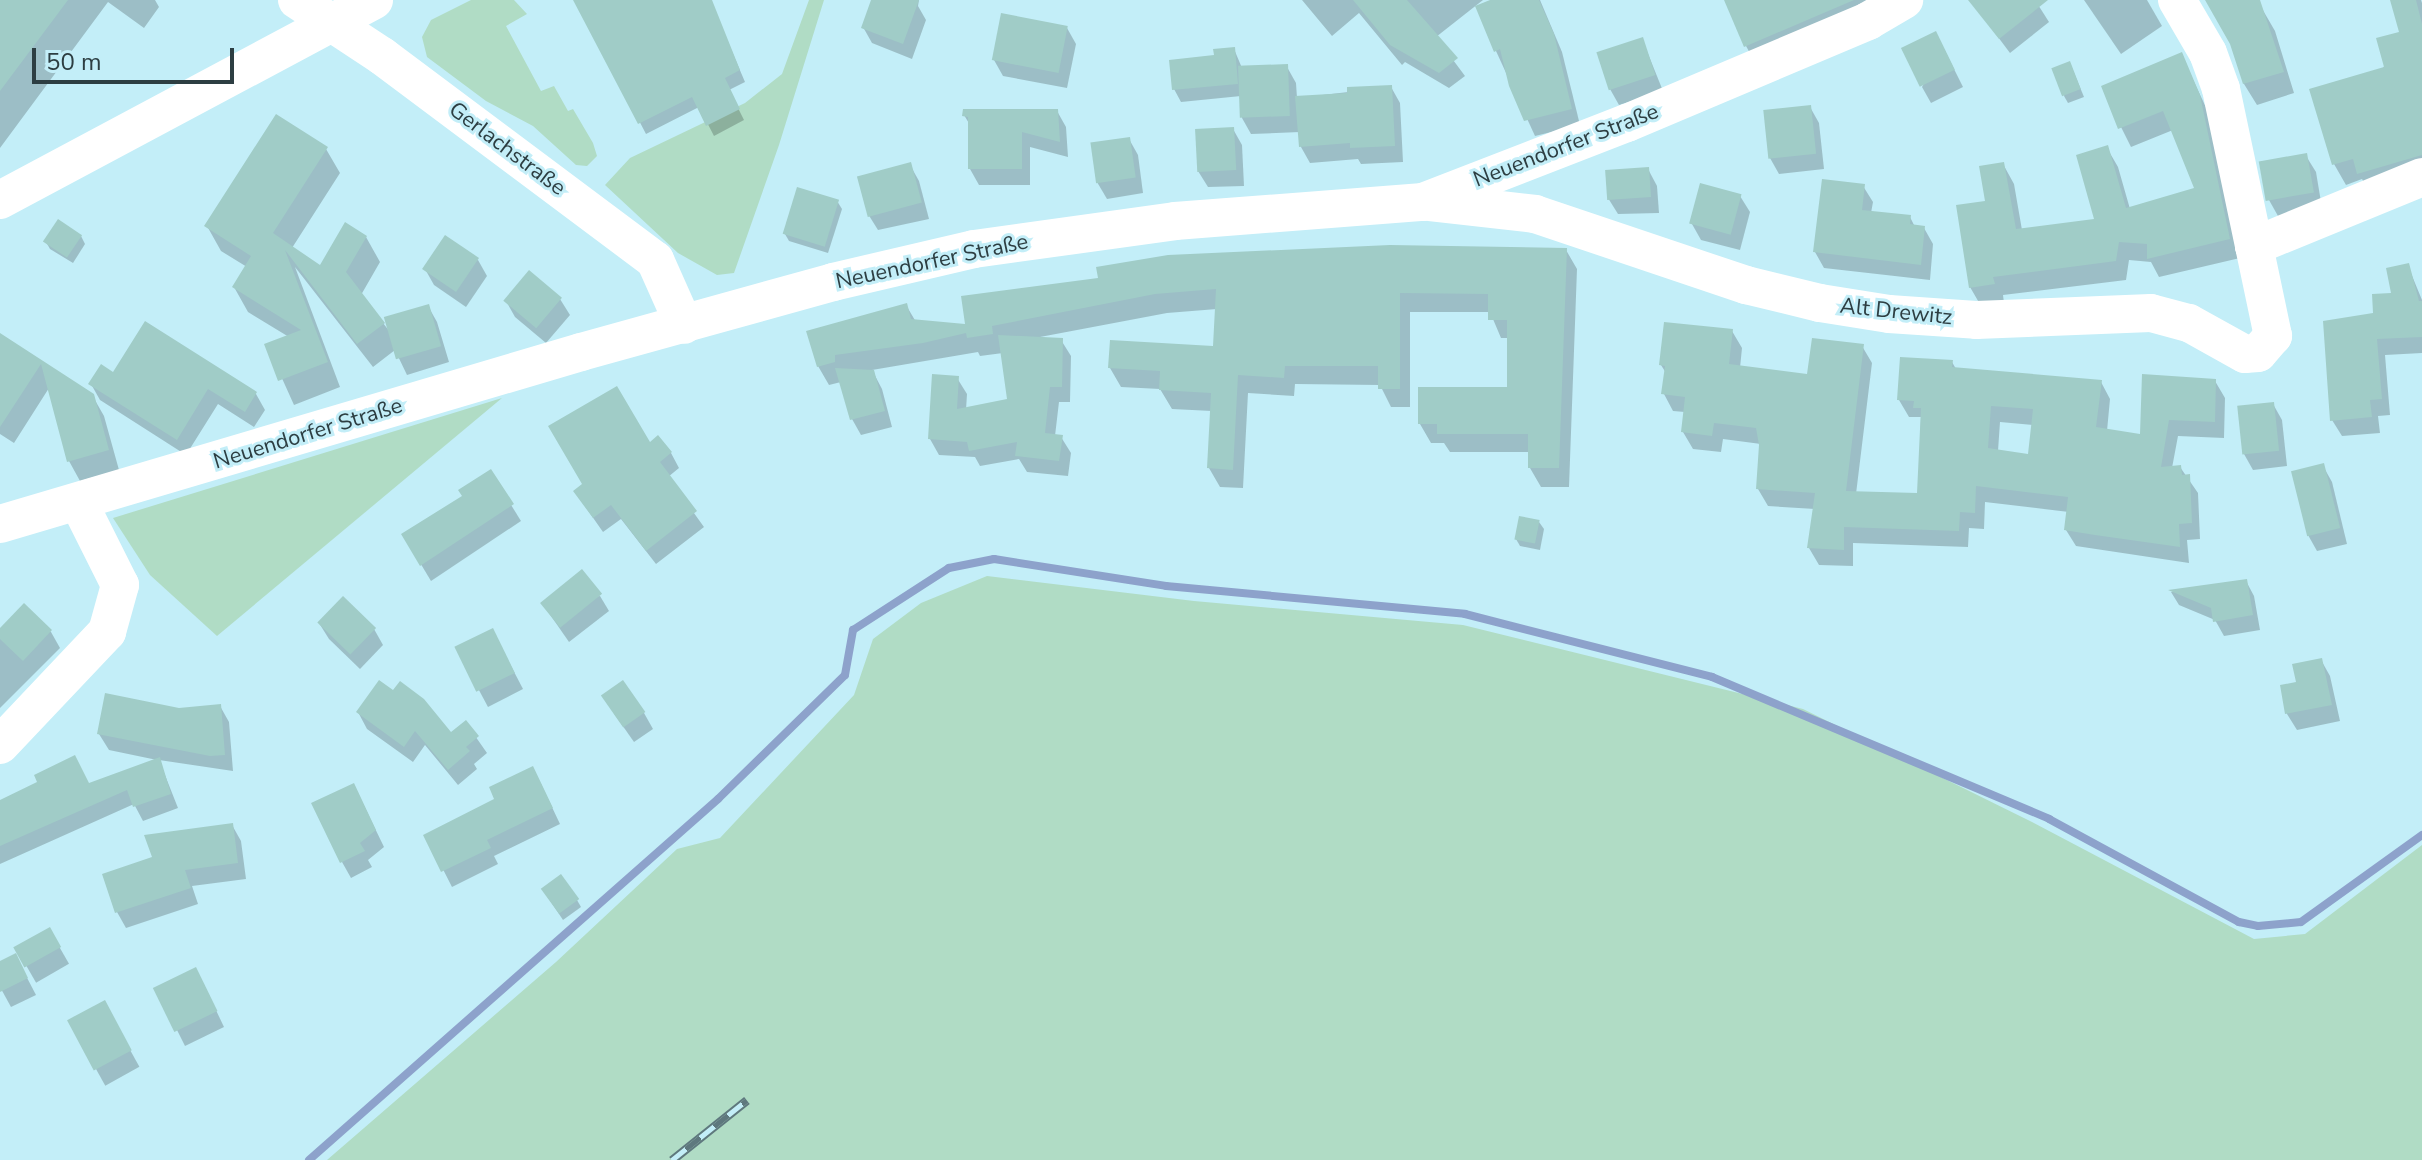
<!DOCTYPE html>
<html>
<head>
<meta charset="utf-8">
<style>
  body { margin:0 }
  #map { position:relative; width:2422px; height:1160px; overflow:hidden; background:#c3eef8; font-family:"Nunito Sans",sans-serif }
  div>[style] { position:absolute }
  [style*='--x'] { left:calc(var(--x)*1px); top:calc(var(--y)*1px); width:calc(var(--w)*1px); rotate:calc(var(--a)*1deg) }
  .green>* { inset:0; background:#b0dcc5 }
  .shadow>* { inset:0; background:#0003; transform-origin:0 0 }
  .stream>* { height:8px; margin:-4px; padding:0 4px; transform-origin:4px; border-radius:4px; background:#8da2cb }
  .building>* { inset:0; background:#a0ccc7; transform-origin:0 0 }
  .minor>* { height:38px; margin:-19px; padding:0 19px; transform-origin:19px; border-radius:19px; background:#fff }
  .rail>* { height:9px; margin-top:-4.5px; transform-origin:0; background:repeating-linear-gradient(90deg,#c3eef8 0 18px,#5e787e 0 36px); box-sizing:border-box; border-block:2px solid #5e787e }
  span { translate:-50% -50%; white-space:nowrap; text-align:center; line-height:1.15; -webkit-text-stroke:6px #c3eef8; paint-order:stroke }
  .street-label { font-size:22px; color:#2d3e42 }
  .scale { position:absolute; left:32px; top:48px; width:202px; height:36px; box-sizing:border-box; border:4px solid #2d3e42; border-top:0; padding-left:10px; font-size:24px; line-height:28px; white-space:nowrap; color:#2d3e42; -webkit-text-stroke:6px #c3eef8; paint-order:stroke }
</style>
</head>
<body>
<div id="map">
  <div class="green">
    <div style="clip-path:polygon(471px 0,514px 0,527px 14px,506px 26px,541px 91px,554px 86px,568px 111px,573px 109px,593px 143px,597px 156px,587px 166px,576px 165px,533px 126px,486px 101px,427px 57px,422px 37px,431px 20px)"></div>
    <div style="clip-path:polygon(809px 0,824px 0,779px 145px,734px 273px,717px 275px,678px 253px,605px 185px,630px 158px,745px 103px,782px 74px)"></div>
    <div style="clip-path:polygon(502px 398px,217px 636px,150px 575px,113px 518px)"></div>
    <div style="clip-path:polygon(987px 576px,1194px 601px,1463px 625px,1803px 709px,2032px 822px,2254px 939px,2305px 934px,2422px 845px,2422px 1160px,327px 1160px,556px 962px,677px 849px,720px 838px,854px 695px,873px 639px,921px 603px)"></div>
  </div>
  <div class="shadow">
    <div style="clip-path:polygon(0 0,155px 0,159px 7px,144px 28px,108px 2px,0 148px)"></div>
    <div style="clip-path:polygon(576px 0,710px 0,745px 82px,729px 90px,744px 120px,714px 136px,699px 107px,646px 134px)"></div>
    <div style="clip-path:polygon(873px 0,919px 0,918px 6px,926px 20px,912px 59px,872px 43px,863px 27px)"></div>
    <div style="clip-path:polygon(1302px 0,1483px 0,1436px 37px,1465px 76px,1449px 88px,1405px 62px,1402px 65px,1359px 13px,1332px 36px)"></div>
    <div style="clip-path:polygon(1495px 0,1540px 0,1562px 52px,1580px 125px,1535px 136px,1496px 51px)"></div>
    <div style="clip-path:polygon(1770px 0,1895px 0,1755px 62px,1746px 46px)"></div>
    <div style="clip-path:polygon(1981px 0,2035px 0,2049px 22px,2010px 53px,1974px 5px)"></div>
    <div style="clip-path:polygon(2084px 0,2147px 0,2162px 26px,2121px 54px)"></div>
    <div style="clip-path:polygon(2207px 0,2257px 0,2275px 31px,2294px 93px,2257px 105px,2244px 84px,2232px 43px)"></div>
    <div style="clip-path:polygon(2392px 0,2421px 0,2422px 3px,2422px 180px,2370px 193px,2362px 179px,2346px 185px,2334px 164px,2401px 33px)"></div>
    <div style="clip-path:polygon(1067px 28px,1076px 44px,1067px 88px,1003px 76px,994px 60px)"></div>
    <div style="clip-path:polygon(1642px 39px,1663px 91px,1619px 105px,1610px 89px)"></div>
    <div style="clip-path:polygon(1234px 49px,1242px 68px,1287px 67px,1296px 83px,1297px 98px,1391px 87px,1400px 103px,1403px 162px,1361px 164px,1358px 159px,1310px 163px,1301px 147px,1300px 132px,1251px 134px,1242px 118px,1241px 96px,1181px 102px,1174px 89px,1216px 57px)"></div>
    <div style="clip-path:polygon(1944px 49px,1963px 87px,1931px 103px,1922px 87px)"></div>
    <div style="clip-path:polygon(2181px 54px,2210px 116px,2240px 258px,2159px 277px,2151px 262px,2129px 260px,2126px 280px,2003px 295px,2004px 303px,1981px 306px,1970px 287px,1987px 202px,2003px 164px,2014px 184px,2022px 230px,2097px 221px,2107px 148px,2118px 167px,2130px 209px,2197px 190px,2173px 130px,2131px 147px,2110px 105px)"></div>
    <div style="clip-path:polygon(2070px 63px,2084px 97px,2068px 103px,2064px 96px)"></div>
    <div style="clip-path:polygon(1810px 107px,1819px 123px,1824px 169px,1779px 174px,1770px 158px)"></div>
    <div style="clip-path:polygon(1057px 111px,1066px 127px,1068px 157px,1030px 147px,1030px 185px,979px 185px,970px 169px,970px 125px,964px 115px)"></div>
    <div style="clip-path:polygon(1233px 129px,1242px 145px,1244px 186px,1208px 187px,1198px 171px)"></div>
    <div style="clip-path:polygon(1129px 139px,1138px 155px,1143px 193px,1107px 199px,1097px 182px)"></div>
    <div style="clip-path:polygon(326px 149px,340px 173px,292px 248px,320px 268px,366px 237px,380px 262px,361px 295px,390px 332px,428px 306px,437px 322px,449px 362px,407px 375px,395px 350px,373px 367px,295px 267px,340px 387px,294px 405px,267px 345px,289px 337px,248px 312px,234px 287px,247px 267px,221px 251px,207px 226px)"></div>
    <div style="clip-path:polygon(2306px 156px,2316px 172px,2322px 208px,2278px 216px,2269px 200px)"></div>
    <div style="clip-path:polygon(910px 165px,919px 181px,929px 219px,878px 230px,868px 214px)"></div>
    <div style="clip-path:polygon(1648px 169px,1657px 186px,1659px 213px,1618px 214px,1608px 198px)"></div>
    <div style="clip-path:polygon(1863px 186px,1873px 202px,1871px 213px,1910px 217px,1915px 227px,1924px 228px,1933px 244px,1930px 280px,1824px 268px,1815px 252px)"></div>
    <div style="clip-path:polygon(1740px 196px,1750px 212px,1740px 250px,1701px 240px,1692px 224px)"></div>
    <div style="clip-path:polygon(837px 201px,842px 209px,828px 253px,789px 241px,785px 234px)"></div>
    <div style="clip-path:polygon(81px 236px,85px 244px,73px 263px,50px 249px,46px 242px)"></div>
    <div style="clip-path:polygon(1566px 250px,1577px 269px,1569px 487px,1541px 487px,1530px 468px,1530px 452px,1450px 452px,1444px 443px,1431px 443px,1420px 424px,1508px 389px,1509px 338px,1501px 338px,1490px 312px,1410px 312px,1410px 407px,1391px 407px,1380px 385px,1295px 384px,1294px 396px,1248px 393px,1243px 488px,1220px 487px,1209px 468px,1212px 411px,1172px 409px,1160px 389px,1121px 387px,1110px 368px,1215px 348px,1217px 309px,1167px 313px,1040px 337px,1061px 340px,1071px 356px,1070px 402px,1059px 402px,1055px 436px,1061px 437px,1071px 453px,1068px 476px,1027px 472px,1019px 459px,980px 466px,975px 457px,939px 455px,930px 439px,957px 378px,967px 394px,966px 410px,1009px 401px,1003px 353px,980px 356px,978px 352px,872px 370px,882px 389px,892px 427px,861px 435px,852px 419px,841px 382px,829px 385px,818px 366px,906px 305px,916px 322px,968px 326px,964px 297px)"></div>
    <div style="clip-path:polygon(478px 260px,487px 276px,466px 307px,434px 285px,425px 269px)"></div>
    <div style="clip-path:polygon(2408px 266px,2422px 300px,2422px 353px,2385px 355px,2390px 415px,2378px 416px,2380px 433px,2342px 436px,2332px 420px,2375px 315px,2394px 295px)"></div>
    <div style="clip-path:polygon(560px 299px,570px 315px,546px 343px,515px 317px,506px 301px)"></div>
    <div style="clip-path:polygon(evenodd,1732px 331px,1742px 348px,1740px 368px,1809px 377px,1862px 346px,1872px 363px,1856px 494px,1919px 495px,1921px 417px,1909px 417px,1899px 400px,1952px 362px,1956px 369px,2101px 382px,2110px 399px,2107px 431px,2142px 436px,2215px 381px,2225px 398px,2224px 438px,2178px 436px,2172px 468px,2180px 467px,2198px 493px,2200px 539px,2187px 540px,2189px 563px,2076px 546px,2066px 530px,2069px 512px,1985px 502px,1984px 529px,1969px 528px,1968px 547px,1853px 543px,1853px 566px,1819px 565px,1809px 548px,1815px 509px,1768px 506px,1758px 489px,1761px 444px,1723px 439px,1721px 452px,1693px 449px,1683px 432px,1685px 412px,1673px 411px,1664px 394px,1666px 373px,1661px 365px,1732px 331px,2000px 422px,2033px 425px,2030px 456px,1998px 451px,2000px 422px)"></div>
    <div style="clip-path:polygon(0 334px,92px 395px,104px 416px,119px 470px,80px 481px,69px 461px,49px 388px,14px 443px,0 434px)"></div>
    <div style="clip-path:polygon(114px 374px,256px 394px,265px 410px,254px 427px,218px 404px,186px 455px,100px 400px,91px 384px)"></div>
    <div style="clip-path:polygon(2273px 404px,2282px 420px,2287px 466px,2253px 470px,2244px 454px)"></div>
    <div style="clip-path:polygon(650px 445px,671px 453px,679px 468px,668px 477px,704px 527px,656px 564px,621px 519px,603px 532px,575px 492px)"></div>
    <div style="clip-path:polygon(2323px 466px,2332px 482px,2347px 544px,2317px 551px,2308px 535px)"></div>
    <div style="clip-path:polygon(490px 471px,521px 521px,431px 581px,413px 551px)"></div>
    <div style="clip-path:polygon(1539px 522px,1544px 529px,1540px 550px,1520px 546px,1516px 539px)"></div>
    <div style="clip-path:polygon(2246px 581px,2254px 596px,2260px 630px,2224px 636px,2215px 620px,2179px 605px,2171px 592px)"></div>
    <div style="clip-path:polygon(600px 596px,609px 611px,569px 642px,542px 603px)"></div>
    <div style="clip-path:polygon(24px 606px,51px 632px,60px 648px,0 708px,0 631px)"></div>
    <div style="clip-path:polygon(319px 623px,374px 629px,383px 645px,360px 669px,329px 639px)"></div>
    <div style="clip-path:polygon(501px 647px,523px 689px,488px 707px,457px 649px)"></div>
    <div style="clip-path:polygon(2321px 660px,2330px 676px,2340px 721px,2297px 730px,2287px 714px,2282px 687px,2298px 684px)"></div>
    <div style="clip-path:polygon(220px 706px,229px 722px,233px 771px,159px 760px,178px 808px,143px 821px,134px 804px,0 864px,0 803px,89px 785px,157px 760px,109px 750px,99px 734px,179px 710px)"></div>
    <div style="clip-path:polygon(358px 712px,451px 735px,466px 723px,487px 753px,474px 764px,477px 769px,458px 785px,425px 745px,413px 762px,367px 729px)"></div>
    <div style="clip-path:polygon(613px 712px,644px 713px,653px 729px,634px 742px)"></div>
    <div style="clip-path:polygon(541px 784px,560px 824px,494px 856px,498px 864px,452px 887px,426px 836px)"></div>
    <div style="clip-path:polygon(354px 785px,384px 847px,368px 860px,372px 867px,351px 878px,342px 862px)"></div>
    <div style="clip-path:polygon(232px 825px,241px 841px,246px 879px,192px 886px,198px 904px,126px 928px,117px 912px,155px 859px)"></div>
    <div style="clip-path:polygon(547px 896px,577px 900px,581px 907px,563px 920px)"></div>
    <div style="left:49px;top:929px;width:40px;height:38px;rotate:60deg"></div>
    <div style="clip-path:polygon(0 963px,24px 972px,36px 995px,11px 1007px,0 987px)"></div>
    <div style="clip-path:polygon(204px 985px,224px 1027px,185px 1046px,156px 988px)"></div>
    <div style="left:104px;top:1003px;width:73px;height:39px;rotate:61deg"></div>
  </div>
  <div class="stream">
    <div style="--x:309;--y:1160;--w:546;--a:-41.43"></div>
    <div style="--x:718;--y:799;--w:177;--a:-44.3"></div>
    <div style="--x:845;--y:675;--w:46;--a:-79.9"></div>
    <div style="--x:853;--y:630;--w:114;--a:-32.9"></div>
    <div style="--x:949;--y:568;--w:46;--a:-11.3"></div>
    <div style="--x:994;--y:559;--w:174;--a:8.9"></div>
    <div style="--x:1166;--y:586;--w:300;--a:5.3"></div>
    <div style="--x:1465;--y:614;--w:255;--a:14.3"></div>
    <div style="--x:1712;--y:677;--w:366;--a:22.8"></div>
    <div style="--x:2049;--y:819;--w:216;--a:28.5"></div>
    <div style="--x:2239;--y:922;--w:19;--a:12"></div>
    <div style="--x:2258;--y:926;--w:43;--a:-5.3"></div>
    <div style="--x:2301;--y:922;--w:149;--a:-35.7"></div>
  </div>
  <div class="building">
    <div style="clip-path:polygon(0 0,68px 0,0 91px)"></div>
    <div style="clip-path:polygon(573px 0,712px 0,740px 70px,725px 78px,740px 109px,706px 126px,692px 97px,638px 124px)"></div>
    <div style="clip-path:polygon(871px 0,919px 0,903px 44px,861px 28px)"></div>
    <div style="clip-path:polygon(1353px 0,1407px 0,1458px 58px,1439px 73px,1390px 45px)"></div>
    <div style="clip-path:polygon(1490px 0,1539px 0,1554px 34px,1572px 109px,1524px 121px,1509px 86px,1500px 49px,1494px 52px,1475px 6px)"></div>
    <div style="clip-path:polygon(1724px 0,1854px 0,1744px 47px)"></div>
    <div style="clip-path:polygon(1968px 0,2048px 0,1999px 39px)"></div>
    <div style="clip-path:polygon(2205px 0,2260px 0,2284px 72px,2243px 84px,2230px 44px)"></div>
    <div style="clip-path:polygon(2390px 0,2416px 0,2422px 24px,2422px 155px,2357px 174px,2353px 159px,2332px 165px,2309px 89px,2384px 67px,2376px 38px,2399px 32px)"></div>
    <div style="left:1001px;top:13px;width:68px;height:48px;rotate:11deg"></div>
    <div style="left:1936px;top:31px;width:43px;height:39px;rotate:64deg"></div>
    <div style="left:1643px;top:37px;width:40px;height:49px;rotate:72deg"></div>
    <div style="clip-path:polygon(1235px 47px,1238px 84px,1172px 90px,1169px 60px,1214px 55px,1213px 49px)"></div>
    <div style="clip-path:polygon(2182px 52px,2200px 95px,2230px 239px,2147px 259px,2147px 244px,2119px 242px,2116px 261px,1993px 277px,1995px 284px,1969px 288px,1956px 205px,1985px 201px,1979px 166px,2004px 162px,2016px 229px,2094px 219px,2076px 155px,2108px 145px,2126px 208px,2194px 188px,2163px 111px,2118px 129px,2101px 86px)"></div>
    <div style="left:2070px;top:61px;width:30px;height:20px;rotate:69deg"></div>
    <div style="left:1288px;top:64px;width:52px;height:50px;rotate:88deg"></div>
    <div style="clip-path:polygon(1392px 85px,1395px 146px,1350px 148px,1350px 143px,1299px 147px,1295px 96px,1347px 93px,1347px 87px)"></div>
    <div style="left:1811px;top:105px;width:49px;height:48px;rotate:84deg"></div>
    <div style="clip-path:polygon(963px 109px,1058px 109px,1060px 142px,1022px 132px,1022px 169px,968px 169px,968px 117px,962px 116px)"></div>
    <div style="clip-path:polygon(276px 114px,328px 147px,273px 233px,320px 265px,345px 222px,367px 236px,346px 272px,385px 323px,357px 344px,285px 250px,328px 362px,278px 381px,264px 344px,301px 330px,232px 287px,251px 256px,204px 226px)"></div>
    <div style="left:1234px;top:127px;width:43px;height:39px;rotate:87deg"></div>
    <div style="left:1130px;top:137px;width:41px;height:40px;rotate:82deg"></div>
    <div style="left:2307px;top:153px;width:40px;height:49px;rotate:80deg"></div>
    <div style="left:911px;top:162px;width:42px;height:56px;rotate:75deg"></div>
    <div style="left:1649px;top:167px;width:30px;height:44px;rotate:86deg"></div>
    <div style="clip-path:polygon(1822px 179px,1865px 184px,1862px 210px,1911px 215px,1910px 224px,1925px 226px,1921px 265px,1813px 252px)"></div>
    <div style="left:1700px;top:183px;width:43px;height:42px;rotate:15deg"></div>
    <div style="left:797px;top:187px;width:44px;height:49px;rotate:17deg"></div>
    <div style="left:58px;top:219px;width:29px;height:27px;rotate:34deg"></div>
    <div style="left:445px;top:235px;width:41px;height:41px;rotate:34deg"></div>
    <div style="clip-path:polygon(1390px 245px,1567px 248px,1559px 468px,1528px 468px,1528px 434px,1437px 434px,1437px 424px,1418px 424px,1418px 387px,1507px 387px,1507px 320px,1488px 320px,1488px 294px,1400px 293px,1400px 389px,1378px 389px,1378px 366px,1285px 366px,1284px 378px,1238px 375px,1233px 470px,1207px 468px,1211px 393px,1159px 390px,1160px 371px,1108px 368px,1110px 340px,1213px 346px,1216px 289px,1155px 294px,992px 326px,993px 334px,967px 338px,966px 333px,923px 343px,835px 355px,835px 362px,817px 367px,806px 331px,907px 303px,911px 319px,965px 324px,961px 296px,1098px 278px,1096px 267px,1168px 255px)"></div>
    <div style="clip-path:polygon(2409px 263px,2419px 301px,2422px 301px,2422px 337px,2377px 339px,2382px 399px,2370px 400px,2372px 417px,2330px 421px,2323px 321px,2373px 313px,2372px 294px,2391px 293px,2386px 268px)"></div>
    <div style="left:529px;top:270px;width:43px;height:40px;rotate:40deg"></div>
    <div style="left:429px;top:304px;width:44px;height:47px;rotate:74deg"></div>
    <div style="clip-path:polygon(145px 321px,257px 392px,245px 412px,208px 389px,177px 440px,88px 384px,101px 364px,113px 372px)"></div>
    <div style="clip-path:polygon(evenodd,1664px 322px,1733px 329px,1729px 364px,1807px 374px,1812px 338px,1864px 344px,1846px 491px,1917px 493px,1921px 408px,1913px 408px,1914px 401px,1897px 400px,1900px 357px,1953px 360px,1952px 367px,2102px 380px,2096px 427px,2140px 434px,2142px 374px,2216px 379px,2215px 422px,2169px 420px,2161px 467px,2181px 465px,2182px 475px,2190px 474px,2192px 523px,2179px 524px,2180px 547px,2095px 535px,2064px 530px,2068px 497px,1976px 486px,1975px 513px,1960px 512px,1959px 531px,1844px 527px,1844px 550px,1807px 548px,1815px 493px,1756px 489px,1759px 445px,1756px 428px,1714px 423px,1712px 436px,1681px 432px,1685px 397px,1661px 394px,1665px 366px,1659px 365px,1664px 322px,1991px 406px,2033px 409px,2028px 454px,1988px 448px,1991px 406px)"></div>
    <div style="clip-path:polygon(0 333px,94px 394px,109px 450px,67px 462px,41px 364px,0 427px)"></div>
    <div style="clip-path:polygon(998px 335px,1063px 338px,1062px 387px,1050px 387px,1045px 433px,1063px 435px,1059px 461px,1015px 456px,1017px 442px,969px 451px,967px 442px,928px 439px,932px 374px,959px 376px,957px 409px,1007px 399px)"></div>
    <div style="clip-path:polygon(835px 368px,874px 370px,885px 411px,850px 420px)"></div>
    <div style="clip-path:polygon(617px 386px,650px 442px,658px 435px,672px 452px,660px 462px,697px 511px,646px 551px,611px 505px,593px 518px,573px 491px,582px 484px,548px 426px)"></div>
    <div style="left:2274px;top:402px;width:49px;height:37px;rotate:84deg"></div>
    <div style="left:2324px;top:463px;width:67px;height:34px;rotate:76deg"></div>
    <div style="clip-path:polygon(491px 469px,514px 504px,420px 566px,401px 534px,462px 496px,458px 490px)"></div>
    <div style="left:1519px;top:516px;width:21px;height:24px;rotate:11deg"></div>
    <div style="left:582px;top:569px;width:32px;height:54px;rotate:51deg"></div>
    <div style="clip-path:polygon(2247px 579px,2253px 615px,2213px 622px,2211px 608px,2168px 590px)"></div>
    <div style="left:343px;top:596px;width:46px;height:37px;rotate:44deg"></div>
    <div style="clip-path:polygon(24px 603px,52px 630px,23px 661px,0 639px,0 628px)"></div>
    <div style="left:493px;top:628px;width:50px;height:43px;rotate:64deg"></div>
    <div style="clip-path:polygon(2322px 658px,2332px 705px,2285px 714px,2280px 685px,2296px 682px,2292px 664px)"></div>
    <div style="clip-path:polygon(379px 680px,393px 690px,400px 681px,424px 699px,451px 732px,466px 720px,479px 736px,466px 747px,470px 751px,448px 770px,415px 731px,404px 747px,356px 712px)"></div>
    <div style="left:623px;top:680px;width:39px;height:27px;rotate:55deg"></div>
    <div style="clip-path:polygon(105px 693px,179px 708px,221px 704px,225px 755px,210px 756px,97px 734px)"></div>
    <div style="clip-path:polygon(75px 755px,89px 783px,160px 757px,171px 794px,133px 807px,127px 790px,0 846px,0 800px,37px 782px,34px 775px)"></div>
    <div style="clip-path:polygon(533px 766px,553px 808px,487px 840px,491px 848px,441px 872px,423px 835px,494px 799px,489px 787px)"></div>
    <div style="clip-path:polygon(354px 783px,376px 830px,360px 843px,365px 851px,340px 863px,311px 803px)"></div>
    <div style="clip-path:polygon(233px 823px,238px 863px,185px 870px,191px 888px,115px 913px,102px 874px,152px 857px,144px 835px)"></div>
    <div style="left:561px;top:874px;width:31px;height:25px;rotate:54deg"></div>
    <div style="left:50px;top:927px;width:23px;height:42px;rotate:61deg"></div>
    <div style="clip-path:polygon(16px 953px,28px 978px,0 992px,0 961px)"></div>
    <div style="left:196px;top:967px;width:49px;height:48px;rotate:64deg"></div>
    <div style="left:105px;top:1000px;width:57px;height:43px;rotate:62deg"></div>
  </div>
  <div class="minor">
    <div style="--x:297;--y:0;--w:102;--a:33.4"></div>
    <div style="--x:382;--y:56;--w:341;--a:36.8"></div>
    <div style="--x:655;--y:260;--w:71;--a:66"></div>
    <div style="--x:2177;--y:0;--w:61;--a:59.7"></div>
    <div style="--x:2208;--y:53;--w:38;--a:70"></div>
    <div style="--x:2221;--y:89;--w:160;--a:78.1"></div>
    <div style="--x:0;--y:200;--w:424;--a:-28.1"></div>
    <div style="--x:1430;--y:202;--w:106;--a:6.5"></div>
    <div style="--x:1535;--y:214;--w:223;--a:18.6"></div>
    <div style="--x:1746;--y:285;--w:76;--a:13.7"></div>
    <div style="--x:1820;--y:303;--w:70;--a:9.1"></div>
    <div style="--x:1889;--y:314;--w:87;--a:3.9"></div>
    <div style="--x:1976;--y:320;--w:175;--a:-2.3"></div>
    <div style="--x:2151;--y:313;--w:39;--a:15"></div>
    <div style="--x:2189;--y:323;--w:64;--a:29"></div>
    <div style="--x:2245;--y:354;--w:13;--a:-4"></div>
    <div style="--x:2258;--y:353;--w:23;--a:-49"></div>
    <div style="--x:2273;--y:336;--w:92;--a:-101.9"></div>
    <div style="--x:2254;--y:246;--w:182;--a:-22.3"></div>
    <div style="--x:0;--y:524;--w:606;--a:-16.49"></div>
    <div style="--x:581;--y:352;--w:262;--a:-15.5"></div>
    <div style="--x:833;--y:282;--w:145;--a:-13.2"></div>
    <div style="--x:974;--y:249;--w:203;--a:-7.9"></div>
    <div style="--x:1175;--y:221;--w:249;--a:-4.4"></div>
    <div style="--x:1423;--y:202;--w:219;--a:-21.2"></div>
    <div style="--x:1627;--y:123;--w:262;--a:-22.9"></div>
    <div style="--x:1868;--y:21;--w:42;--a:-30.3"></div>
    <div style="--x:0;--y:745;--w:156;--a:-46.6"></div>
    <div style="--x:107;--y:632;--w:49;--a:-74.5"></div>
    <div style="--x:120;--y:585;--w:92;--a:-116.6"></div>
  </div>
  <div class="rail">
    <div style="--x:672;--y:1160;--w:96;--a:-38.7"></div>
  </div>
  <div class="street-label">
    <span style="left:1566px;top:146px;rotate:-21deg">Neuendorfer Straße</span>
    <span style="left:507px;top:149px;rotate:37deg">Gerlachstraße</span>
    <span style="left:932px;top:262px;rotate:-12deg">Neuendorfer Straße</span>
    <span style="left:1896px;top:312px;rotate:6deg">Alt Drewitz</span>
    <span style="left:308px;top:434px;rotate:-17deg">Neuendorfer Straße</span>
  </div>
  <div class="scale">50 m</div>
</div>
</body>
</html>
